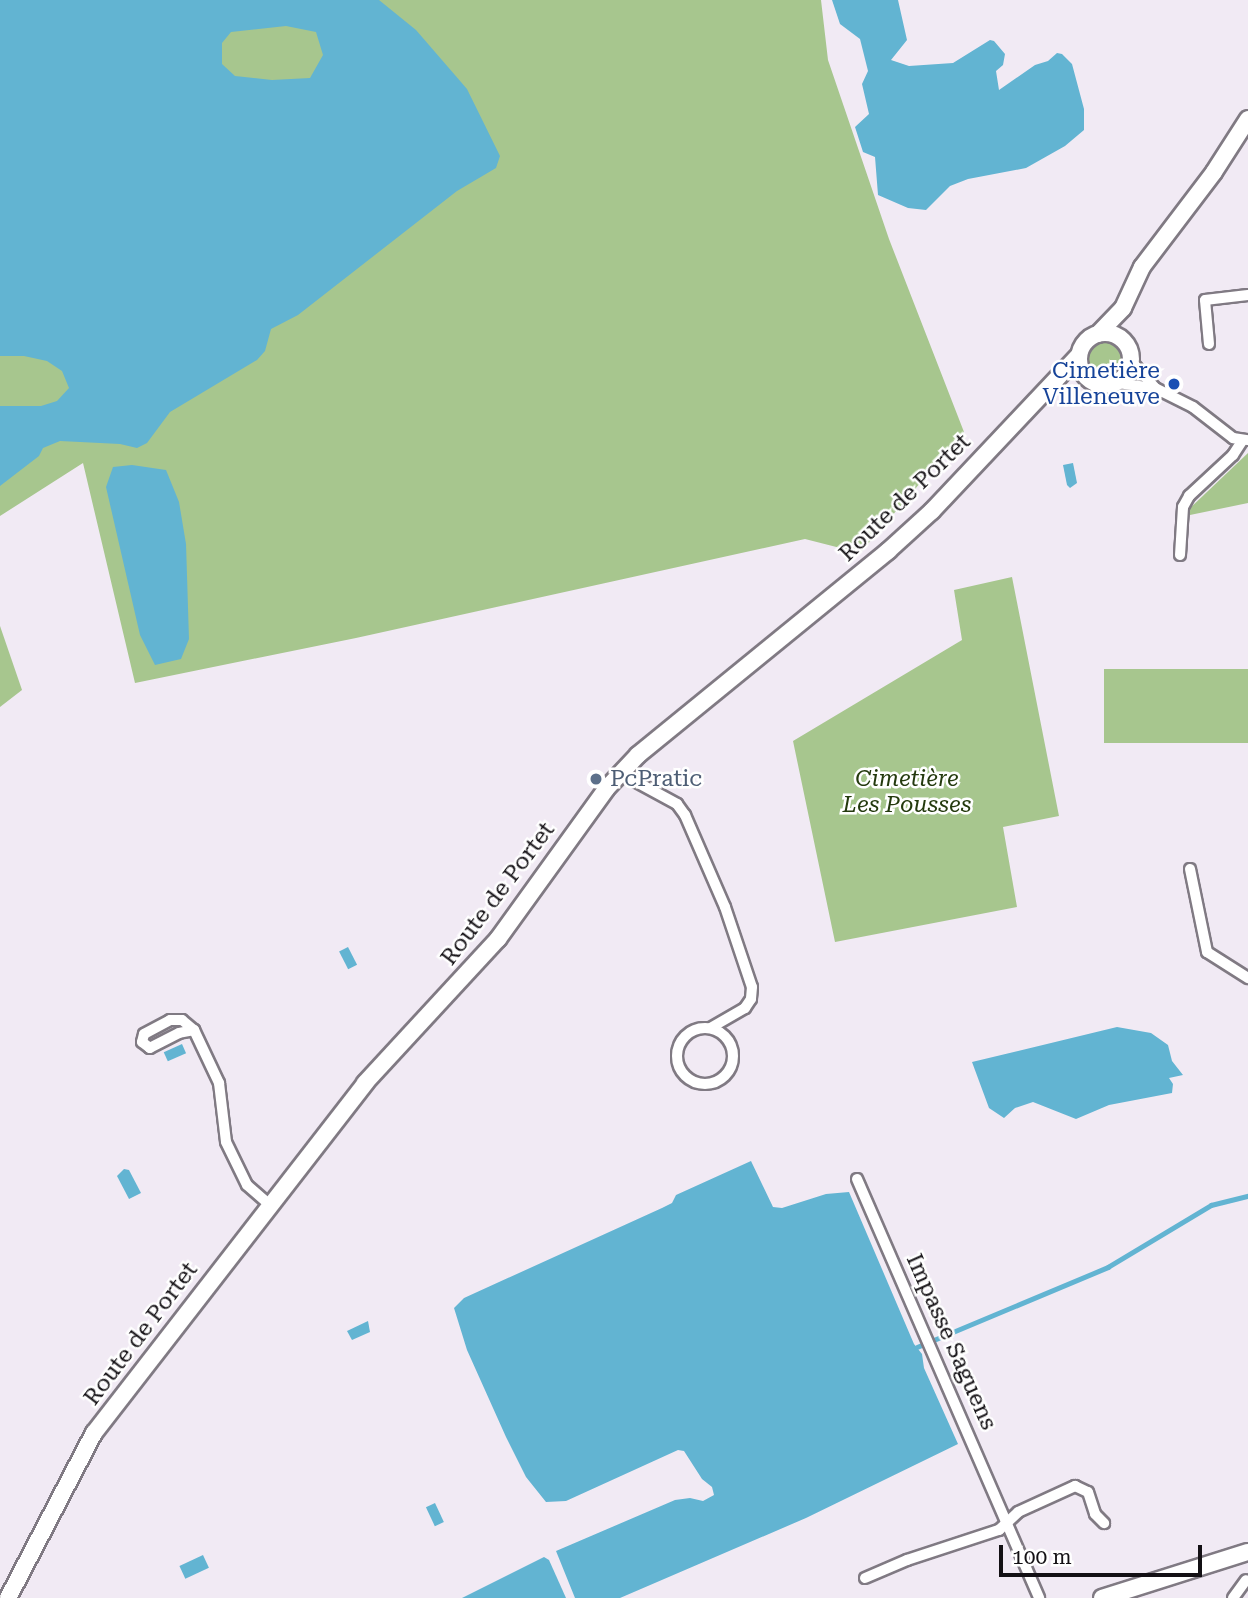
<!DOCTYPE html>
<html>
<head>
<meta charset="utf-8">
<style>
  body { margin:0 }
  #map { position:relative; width:1248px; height:1598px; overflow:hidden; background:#f1eaf4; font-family:"Roboto Serif",serif }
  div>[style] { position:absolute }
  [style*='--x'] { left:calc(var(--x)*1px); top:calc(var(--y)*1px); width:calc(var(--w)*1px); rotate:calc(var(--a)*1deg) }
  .green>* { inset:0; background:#a7c68e; transform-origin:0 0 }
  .round { border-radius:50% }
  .water>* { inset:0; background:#62b4d2; transform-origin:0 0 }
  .stream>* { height:4.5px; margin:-2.25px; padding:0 2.25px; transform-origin:2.25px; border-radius:2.25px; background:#62b4d2 }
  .roads { filter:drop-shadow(2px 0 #807a83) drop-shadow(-2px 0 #807a83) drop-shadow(0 2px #807a83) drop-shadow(0 -2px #807a83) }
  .street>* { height:10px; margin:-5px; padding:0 5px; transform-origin:5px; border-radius:5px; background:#fff }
  .street>.ring { margin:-5px; padding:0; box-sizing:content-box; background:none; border:10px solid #fff; border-radius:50% }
  .secondary>* { height:16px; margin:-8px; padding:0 8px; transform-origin:8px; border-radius:8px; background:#fff }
  .secondary>.ring { margin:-8px; padding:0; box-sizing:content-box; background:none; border:16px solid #fff; border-radius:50% }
  .dots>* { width:19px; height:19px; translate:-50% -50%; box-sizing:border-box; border:4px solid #fff; border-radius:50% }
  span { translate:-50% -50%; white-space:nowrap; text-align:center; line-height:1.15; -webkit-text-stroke:5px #fff; paint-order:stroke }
  .transit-label { font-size:23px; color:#164399 }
  .right { translate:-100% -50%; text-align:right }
  .street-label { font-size:23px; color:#131014 }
  .service-label { font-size:23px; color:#4e5e75 }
  .left { translate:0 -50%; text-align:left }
  .park-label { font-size:23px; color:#243a0e; font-style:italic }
  .scale { position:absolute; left:999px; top:1545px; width:203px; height:32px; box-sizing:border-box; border:4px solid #131014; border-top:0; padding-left:9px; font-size:21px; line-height:24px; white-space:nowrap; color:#131014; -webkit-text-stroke:5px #fff; paint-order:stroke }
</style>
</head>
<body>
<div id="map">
  <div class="green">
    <div style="clip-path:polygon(0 0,821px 0,828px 60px,889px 239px,964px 432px,860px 553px,805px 539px,356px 638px,135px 683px,83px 463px,0 516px)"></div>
    <div class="round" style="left:1084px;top:339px;width:40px;height:40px"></div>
    <div style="clip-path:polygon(1248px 453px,1248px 503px,1190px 515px,1188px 510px)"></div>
    <div style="clip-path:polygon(1012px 577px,1059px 816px,1003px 827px,1017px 907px,835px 942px,793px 741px,962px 640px,954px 590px)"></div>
    <div style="clip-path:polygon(0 626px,22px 690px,0 707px)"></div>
    <div style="left:1248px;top:669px;width:74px;height:144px;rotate:90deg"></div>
  </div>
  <div class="water">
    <div style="clip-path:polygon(evenodd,0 0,379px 0,416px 30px,467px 89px,500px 156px,496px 168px,457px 191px,298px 315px,271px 329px,265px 351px,257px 360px,170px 412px,147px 443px,137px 448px,120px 444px,60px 441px,43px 448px,39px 456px,0 486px,0 406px,41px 406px,57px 401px,69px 388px,62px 371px,47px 361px,24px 356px,0 356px,0 0,286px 26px,316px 32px,323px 55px,310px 78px,272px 80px,235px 76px,222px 64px,222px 43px,231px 32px,286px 26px)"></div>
    <div style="clip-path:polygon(832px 0,898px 0,907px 40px,891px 60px,909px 66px,953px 63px,990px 40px,994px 41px,1005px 54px,1003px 65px,996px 71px,999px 90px,1035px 65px,1048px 61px,1057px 53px,1062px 54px,1072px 64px,1084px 109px,1084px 130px,1065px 146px,1026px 168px,968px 179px,950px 186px,926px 210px,908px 208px,878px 195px,875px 157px,863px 152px,855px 127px,869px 114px,862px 84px,868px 71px,860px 39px,840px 24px)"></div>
    <div style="clip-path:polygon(1073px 463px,1077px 483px,1070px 488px,1067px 485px,1063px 465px)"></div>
    <div style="clip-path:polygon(132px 465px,166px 470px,179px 502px,186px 544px,189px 639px,181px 659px,155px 665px,140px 635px,106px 487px,113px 467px)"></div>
    <div style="left:348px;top:947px;width:20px;height:10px;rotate:63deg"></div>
    <div style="clip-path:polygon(1117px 1027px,1151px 1033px,1168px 1045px,1172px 1061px,1183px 1075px,1169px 1078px,1173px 1084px,1172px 1093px,1109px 1105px,1076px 1119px,1033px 1102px,1015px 1108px,1004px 1118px,989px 1108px,972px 1062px)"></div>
    <div style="left:182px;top:1044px;width:10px;height:20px;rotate:66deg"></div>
    <div style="clip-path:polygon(751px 1161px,773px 1207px,782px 1208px,826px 1194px,849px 1192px,914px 1344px,922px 1354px,924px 1368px,958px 1444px,806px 1518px,620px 1598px,575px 1598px,556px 1551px,675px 1500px,690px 1498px,703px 1501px,714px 1495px,712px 1487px,702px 1479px,684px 1451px,678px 1450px,566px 1501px,546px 1502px,526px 1477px,506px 1437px,467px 1350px,454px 1308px,464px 1298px,662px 1208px,672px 1203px,676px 1195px)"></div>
    <div style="clip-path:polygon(124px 1169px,129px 1170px,141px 1193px,129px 1199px,117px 1176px)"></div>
    <div style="clip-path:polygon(368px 1321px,370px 1332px,352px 1340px,347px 1331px)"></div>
    <div style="left:435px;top:1503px;width:21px;height:10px;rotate:65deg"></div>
    <div style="left:203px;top:1555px;width:14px;height:26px;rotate:65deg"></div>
    <div style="clip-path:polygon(544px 1557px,549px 1560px,566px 1598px,462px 1598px)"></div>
  </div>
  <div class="stream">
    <div style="--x:917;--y:1347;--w:207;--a:-22.7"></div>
    <div style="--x:1108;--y:1267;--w:120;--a:-31"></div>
    <div style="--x:1211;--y:1205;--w:38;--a:-14"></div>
  </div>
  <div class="roads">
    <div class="street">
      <div style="--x:1209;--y:344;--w:44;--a:-95.2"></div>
      <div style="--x:1205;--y:300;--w:43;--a:-6.6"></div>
      <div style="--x:1131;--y:361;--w:36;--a:48"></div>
      <div style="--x:1118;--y:383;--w:37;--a:8"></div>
      <div style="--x:1155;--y:388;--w:42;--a:26.6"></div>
      <div style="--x:1193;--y:407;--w:51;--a:37.8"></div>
      <div style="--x:1233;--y:438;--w:15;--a:8"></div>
      <div style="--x:1180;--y:555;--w:48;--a:-86.4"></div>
      <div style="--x:1183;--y:507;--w:13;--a:-61"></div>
      <div style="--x:1189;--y:496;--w:60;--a:-43"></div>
      <div style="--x:1233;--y:455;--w:17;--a:-57"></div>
      <div style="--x:620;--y:773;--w:65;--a:28.5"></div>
      <div style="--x:677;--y:804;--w:14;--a:54"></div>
      <div style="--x:685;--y:815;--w:100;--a:66.5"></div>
      <div style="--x:725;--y:907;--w:84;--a:71.4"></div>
      <div style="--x:752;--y:987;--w:12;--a:95"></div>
      <div style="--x:751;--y:999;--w:11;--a:124"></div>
      <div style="--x:745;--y:1008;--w:39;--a:150"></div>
      <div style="--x:1190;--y:869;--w:85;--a:78.4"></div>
      <div style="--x:1207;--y:952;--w:49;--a:32.4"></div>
      <div class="ring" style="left:677px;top:1028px;width:46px;height:46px"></div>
      <div style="--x:194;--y:1030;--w:15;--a:169"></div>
      <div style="--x:179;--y:1033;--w:33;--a:153"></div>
      <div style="--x:150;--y:1048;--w:10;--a:-143"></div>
      <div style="--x:142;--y:1042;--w:8;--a:-76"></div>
      <div style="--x:144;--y:1034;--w:30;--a:-28"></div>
      <div style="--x:170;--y:1020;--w:12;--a:0"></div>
      <div style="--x:182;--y:1020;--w:16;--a:40"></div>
      <div style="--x:194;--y:1030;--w:59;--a:64.7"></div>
      <div style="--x:219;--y:1083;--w:59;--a:83.2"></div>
      <div style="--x:226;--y:1142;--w:48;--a:64"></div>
      <div style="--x:247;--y:1185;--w:30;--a:41"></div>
      <div style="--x:857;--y:1179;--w:457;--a:66.5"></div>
      <div style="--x:865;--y:1578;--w:46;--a:-23.2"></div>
      <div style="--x:907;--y:1560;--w:97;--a:-18.1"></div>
      <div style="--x:999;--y:1530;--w:26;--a:-43"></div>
      <div style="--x:1018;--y:1512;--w:63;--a:-24.5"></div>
      <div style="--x:1075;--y:1486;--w:14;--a:25"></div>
      <div style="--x:1088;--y:1492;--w:23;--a:72"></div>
      <div style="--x:1095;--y:1514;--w:13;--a:45"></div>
      <div style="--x:1233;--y:1598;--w:22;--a:-54"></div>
    </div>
    <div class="secondary">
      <div class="ring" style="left:1079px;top:333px;width:36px;height:36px"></div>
      <div style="--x:1098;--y:334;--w:36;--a:-46"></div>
      <div style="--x:1123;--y:308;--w:45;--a:-65.1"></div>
      <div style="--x:1142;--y:267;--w:119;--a:-52.8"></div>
      <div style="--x:1214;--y:172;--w:63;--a:-57.3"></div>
      <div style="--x:8;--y:1598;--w:186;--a:-62.5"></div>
      <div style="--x:94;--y:1433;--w:443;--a:-52.2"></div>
      <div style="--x:365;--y:1083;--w:196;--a:-47.3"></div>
      <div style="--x:498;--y:939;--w:185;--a:-54.2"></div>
      <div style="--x:606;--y:789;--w:47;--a:-46.7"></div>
      <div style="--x:638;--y:755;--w:323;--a:-39.2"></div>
      <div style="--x:888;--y:551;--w:59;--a:-42.3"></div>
      <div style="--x:932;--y:511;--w:213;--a:-46.7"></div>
      <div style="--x:1102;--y:1598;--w:153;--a:-17.5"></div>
    </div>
  </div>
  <div class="dots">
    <div style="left:1174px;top:384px;background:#1a4fb4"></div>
    <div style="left:596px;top:779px;background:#5c6f8a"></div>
  </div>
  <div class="transit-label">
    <span class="right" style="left:1160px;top:384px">Cimetière<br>Villeneuve</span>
  </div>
  <div class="street-label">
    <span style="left:905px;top:498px;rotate:-44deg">Route de Portet</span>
    <span style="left:498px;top:894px;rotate:-53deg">Route de Portet</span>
    <span style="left:141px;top:1334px;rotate:-53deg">Route de Portet</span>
    <span style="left:951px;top:1342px;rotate:66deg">Impasse Saguens</span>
  </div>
  <div class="service-label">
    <span class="left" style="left:610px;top:779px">PcPratic</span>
  </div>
  <div class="park-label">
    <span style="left:907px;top:792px">Cimetière<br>Les Pousses</span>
  </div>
  <div class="scale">100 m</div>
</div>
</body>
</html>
